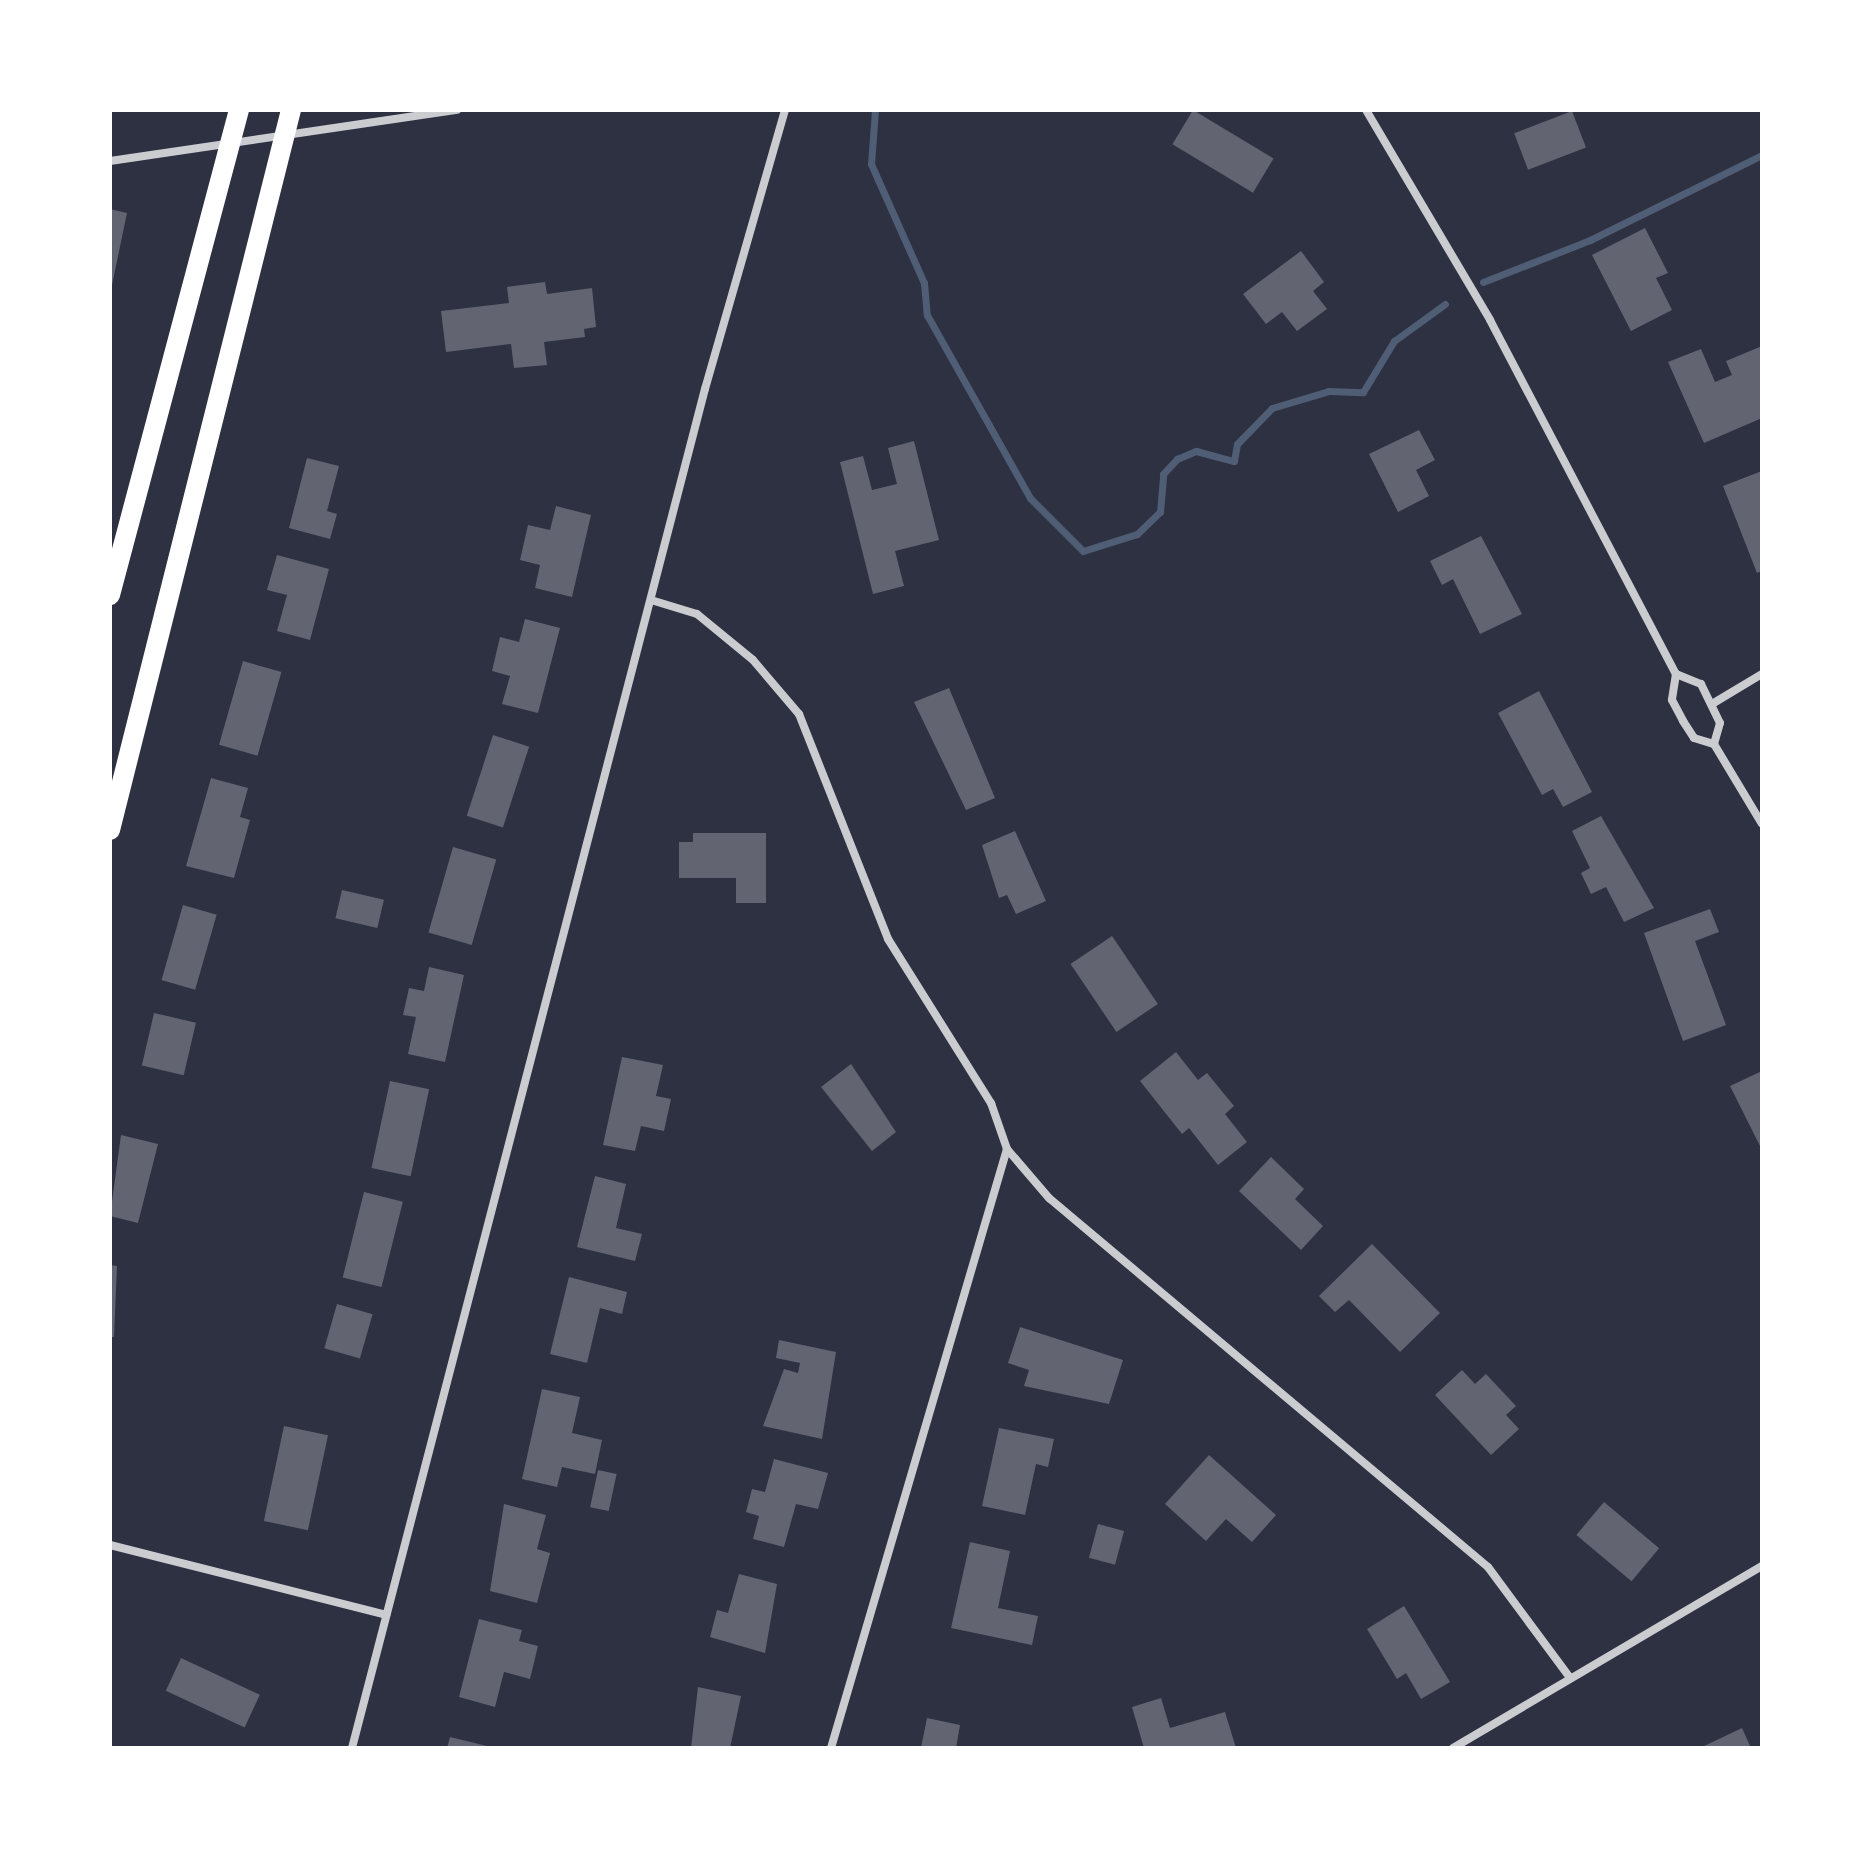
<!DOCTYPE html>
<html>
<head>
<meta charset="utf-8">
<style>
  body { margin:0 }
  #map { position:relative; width:1872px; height:1858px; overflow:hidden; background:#2d3142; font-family:"Source Sans 3",sans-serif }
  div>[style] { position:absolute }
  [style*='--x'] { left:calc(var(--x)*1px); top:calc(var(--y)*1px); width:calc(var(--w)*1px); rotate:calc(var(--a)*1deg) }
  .stream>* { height:7px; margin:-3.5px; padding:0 3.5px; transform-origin:3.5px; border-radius:3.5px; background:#4f5d75 }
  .building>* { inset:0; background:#626471; transform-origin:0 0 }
  .minor>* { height:8px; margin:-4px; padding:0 4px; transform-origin:4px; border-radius:4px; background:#caccd0 }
  .trunk>* { height:20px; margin:-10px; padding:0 10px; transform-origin:10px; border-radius:10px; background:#fff }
  span { translate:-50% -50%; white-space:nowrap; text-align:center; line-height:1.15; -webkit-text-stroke:8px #fff; paint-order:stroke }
  .frame { position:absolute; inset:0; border:112px solid #fff; pointer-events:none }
</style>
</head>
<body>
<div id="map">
  <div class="stream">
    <div style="--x:875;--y:110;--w:54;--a:94.2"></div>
    <div style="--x:871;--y:164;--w:130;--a:66"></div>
    <div style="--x:924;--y:283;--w:32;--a:85"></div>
    <div style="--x:927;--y:315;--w:210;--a:60.6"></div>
    <div style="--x:1030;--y:498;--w:75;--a:45"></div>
    <div style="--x:1083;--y:551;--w:57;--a:-17.5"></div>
    <div style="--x:1137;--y:534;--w:32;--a:-44"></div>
    <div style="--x:1160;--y:512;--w:38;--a:-85"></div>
    <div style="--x:1163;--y:474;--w:21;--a:-47"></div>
    <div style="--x:1177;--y:459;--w:21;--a:-23"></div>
    <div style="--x:1196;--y:451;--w:39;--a:15"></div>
    <div style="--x:1234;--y:461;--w:17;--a:-80"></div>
    <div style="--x:1237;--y:444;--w:50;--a:-45.8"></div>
    <div style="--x:1272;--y:408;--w:59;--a:-16.6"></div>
    <div style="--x:1329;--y:391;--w:34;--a:2"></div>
    <div style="--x:1363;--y:392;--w:60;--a:-58.7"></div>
    <div style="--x:1394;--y:341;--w:63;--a:-36"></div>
    <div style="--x:1483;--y:282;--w:115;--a:-21.4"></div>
    <div style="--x:1590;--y:240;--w:192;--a:-26.3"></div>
  </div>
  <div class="building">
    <div style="left:1193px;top:110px;width:94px;height:40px;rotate:31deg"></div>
    <div style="left:1572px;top:111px;width:39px;height:62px;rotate:69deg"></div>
    <div style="clip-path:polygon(110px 209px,127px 213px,111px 290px,110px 290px)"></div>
    <div style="clip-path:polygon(1645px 228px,1668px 273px,1656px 278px,1672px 310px,1631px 331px,1592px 255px)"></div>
    <div style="clip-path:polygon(1301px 251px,1324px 282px,1313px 291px,1327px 309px,1297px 331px,1282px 312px,1266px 324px,1243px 294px)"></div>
    <div style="clip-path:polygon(545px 282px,547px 294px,592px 288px,596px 327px,584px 329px,585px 337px,544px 342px,547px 365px,514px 368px,511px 344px,446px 352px,441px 311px,509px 303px,507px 287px)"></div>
    <div style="clip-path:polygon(1762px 346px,1762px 418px,1704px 443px,1668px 362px,1701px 349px,1715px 382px,1732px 375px,1726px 361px)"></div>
    <div style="clip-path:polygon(1419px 430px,1435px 460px,1416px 470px,1429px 496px,1398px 512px,1369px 454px)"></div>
    <div style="clip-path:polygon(914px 441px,939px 540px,895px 551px,904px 586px,873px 594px,840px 462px,863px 456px,872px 490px,897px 484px,888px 448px)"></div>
    <div style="clip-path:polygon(307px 458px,339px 466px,327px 511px,337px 514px,330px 539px,289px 528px)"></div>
    <div style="clip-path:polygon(1762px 471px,1762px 571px,1757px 573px,1723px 486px)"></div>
    <div style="clip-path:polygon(556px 506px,591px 515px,572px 597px,535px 588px,540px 565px,520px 560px,528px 525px,550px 530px)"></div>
    <div style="clip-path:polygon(1481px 536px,1522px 614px,1480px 634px,1453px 579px,1442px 585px,1430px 561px)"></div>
    <div style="clip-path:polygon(277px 555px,329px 569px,310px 640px,277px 631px,287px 595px,267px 590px)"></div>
    <div style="clip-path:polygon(525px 619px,560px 628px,538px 713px,502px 704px,510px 676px,492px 671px,500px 637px,519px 642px)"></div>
    <div style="left:243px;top:661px;width:40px;height:87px;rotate:16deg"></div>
    <div style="clip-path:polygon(949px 688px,995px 798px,966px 810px,914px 702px)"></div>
    <div style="clip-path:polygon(1539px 691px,1592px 792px,1563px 807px,1553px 789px,1542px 795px,1498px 713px)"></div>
    <div style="left:493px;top:735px;width:38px;height:85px;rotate:18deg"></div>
    <div style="clip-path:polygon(211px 778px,248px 788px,240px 817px,250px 820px,234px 878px,186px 866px)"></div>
    <div style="clip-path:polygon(1601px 816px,1654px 908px,1624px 922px,1606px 887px,1591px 894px,1581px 873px,1590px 868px,1572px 831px)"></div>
    <div style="clip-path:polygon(1015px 831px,1046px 901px,1016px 914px,1007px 895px,999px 898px,982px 845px)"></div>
    <div style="clip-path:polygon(693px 833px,766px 833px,766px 903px,736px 903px,736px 878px,679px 878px,679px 842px,693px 842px)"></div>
    <div style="left:453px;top:847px;width:45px;height:89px;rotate:16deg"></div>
    <div style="left:342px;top:890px;width:43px;height:29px;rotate:13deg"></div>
    <div style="left:183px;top:905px;width:35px;height:78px;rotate:16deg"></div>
    <div style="clip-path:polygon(1710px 909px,1719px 932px,1695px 941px,1726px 1025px,1683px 1041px,1644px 933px)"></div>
    <div style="left:1112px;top:936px;width:82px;height:50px;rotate:56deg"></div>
    <div style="clip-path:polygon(429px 967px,464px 975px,445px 1062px,408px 1054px,416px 1017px,403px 1015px,409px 988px,424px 991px)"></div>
    <div style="left:154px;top:1013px;width:43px;height:54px;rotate:13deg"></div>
    <div style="clip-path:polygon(1176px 1052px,1198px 1080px,1207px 1073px,1234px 1106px,1225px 1114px,1247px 1142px,1218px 1165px,1189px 1128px,1182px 1134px,1140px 1081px)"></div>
    <div style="clip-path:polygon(622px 1057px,663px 1065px,656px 1096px,671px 1099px,664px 1131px,641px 1126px,635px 1151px,603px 1145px)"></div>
    <div style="clip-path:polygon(851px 1064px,896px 1132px,872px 1151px,821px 1087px)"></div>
    <div style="clip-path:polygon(1762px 1071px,1762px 1145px,1760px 1146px,1730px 1086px)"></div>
    <div style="left:390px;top:1081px;width:40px;height:89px;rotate:12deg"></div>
    <div style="clip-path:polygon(121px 1135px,158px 1144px,138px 1223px,110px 1216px)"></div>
    <div style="clip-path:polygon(1271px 1157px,1304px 1189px,1295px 1199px,1323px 1226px,1301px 1250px,1239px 1191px)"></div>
    <div style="clip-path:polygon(595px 1176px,626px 1184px,616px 1228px,642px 1234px,635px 1261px,577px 1247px)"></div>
    <div style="left:364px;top:1192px;width:40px;height:88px;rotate:14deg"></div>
    <div style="clip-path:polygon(1372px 1244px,1440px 1313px,1400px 1352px,1349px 1300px,1335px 1312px,1319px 1296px)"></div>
    <div style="clip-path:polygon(110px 1265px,117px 1266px,114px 1337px,110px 1337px)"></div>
    <div style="clip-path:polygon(569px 1277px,627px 1292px,622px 1314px,600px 1308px,587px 1363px,550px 1354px)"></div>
    <div style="left:337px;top:1304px;width:37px;height:46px;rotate:16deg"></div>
    <div style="clip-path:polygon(1020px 1327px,1123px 1360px,1109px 1404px,1024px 1386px,1029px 1370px,1008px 1363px)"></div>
    <div style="clip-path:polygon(779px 1340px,836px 1352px,822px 1439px,763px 1426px,784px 1369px,798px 1373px,800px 1363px,776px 1358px)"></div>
    <div style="clip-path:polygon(1462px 1370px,1475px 1384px,1486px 1374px,1516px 1406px,1506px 1415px,1519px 1429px,1491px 1455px,1435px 1395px)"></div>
    <div style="clip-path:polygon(542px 1389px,580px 1397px,572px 1433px,602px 1440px,595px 1474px,562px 1467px,557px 1487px,522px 1479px)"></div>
    <div style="left:284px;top:1426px;width:45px;height:97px;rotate:12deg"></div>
    <div style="clip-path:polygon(999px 1428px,1054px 1439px,1048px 1467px,1036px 1464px,1025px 1515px,982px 1506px)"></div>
    <div style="clip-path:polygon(1209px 1455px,1276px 1515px,1252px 1542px,1226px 1519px,1206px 1541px,1165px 1504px)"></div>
    <div style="clip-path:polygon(774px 1459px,828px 1473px,818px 1509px,796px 1504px,784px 1547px,753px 1539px,759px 1516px,746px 1512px,752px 1489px,765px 1492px)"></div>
    <div style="left:598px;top:1470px;width:19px;height:38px;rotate:12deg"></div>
    <div style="left:1604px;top:1502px;width:72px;height:43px;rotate:40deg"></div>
    <div style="clip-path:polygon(504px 1504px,546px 1515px,537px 1549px,550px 1553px,537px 1603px,490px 1591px)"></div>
    <div style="left:1098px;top:1524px;width:27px;height:35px;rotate:15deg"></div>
    <div style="clip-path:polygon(970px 1542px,1010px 1551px,998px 1608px,1038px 1616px,1032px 1645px,951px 1628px)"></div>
    <div style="clip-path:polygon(739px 1574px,777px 1584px,765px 1653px,710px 1637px,717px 1610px,728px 1613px)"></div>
    <div style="clip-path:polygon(1404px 1606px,1450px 1682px,1421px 1699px,1406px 1673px,1397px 1679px,1367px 1629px)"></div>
    <div style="clip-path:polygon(479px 1619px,522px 1630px,519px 1641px,538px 1646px,530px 1679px,504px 1672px,495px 1707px,459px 1697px)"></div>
    <div style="left:181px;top:1658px;width:87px;height:36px;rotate:25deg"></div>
    <div style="clip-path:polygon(698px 1687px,741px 1696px,730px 1748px,691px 1748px)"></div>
    <div style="clip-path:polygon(1161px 1698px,1170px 1728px,1225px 1712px,1236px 1748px,1144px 1748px,1132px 1707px)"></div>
    <div style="clip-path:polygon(927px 1718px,960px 1725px,956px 1748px,921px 1748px)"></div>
    <div style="clip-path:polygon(1742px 1728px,1751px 1748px,1700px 1748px)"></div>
    <div style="clip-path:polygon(450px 1737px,491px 1747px,491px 1748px,447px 1748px)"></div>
  </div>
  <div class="minor">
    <div style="--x:1366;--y:110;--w:244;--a:59.4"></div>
    <div style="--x:1490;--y:320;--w:400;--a:62.3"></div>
    <div style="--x:1676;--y:674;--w:26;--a:99"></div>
    <div style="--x:1672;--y:700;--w:24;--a:62"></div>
    <div style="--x:1683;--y:721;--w:20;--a:57"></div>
    <div style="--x:1694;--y:738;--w:21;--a:17"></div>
    <div style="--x:1714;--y:744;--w:93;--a:59"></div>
    <div style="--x:110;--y:161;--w:351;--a:-8.4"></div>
    <div style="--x:651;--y:600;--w:48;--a:16.9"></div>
    <div style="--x:697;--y:614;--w:72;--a:39.4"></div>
    <div style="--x:753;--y:660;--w:71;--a:49.6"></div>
    <div style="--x:799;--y:714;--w:242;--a:68.4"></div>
    <div style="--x:888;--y:939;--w:194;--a:57.9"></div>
    <div style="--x:991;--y:1103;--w:49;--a:70.8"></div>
    <div style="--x:1007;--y:1149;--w:65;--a:49.4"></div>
    <div style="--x:1049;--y:1198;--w:573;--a:40.05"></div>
    <div style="--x:1488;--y:1567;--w:138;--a:53.5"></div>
    <div style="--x:1676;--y:674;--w:27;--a:22"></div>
    <div style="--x:1701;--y:684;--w:43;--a:64"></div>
    <div style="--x:1720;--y:723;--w:22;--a:106"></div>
    <div style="--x:1712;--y:704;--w:58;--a:-31"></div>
    <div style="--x:110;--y:1545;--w:285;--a:14.2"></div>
    <div style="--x:352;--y:1748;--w:1404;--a:-75.44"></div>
    <div style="--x:705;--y:389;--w:290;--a:-74"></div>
    <div style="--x:831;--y:1748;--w:624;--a:-73.63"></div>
    <div style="--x:1453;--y:1748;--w:359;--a:-30.5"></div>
  </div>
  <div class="trunk">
    <div style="--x:110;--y:595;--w:502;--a:-75.11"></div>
    <div style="--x:110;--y:830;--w:742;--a:-75.89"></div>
  </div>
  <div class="frame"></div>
</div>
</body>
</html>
